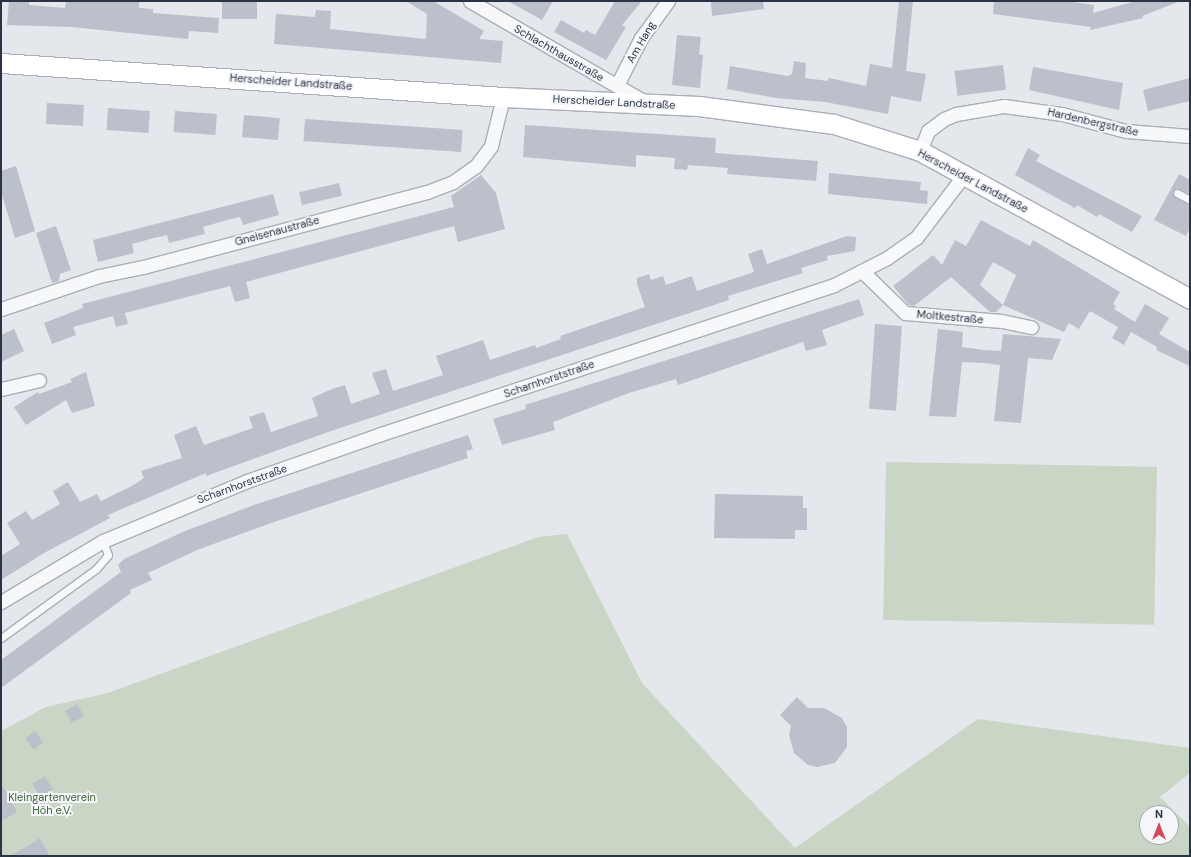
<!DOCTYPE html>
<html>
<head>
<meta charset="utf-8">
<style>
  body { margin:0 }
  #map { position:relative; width:1191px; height:857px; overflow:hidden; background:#e4e7ec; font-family:"DM Sans",sans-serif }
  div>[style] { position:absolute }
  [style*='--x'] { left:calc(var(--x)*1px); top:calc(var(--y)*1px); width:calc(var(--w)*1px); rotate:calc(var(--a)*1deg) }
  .green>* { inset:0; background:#c9d6c5; transform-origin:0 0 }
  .building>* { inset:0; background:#bbc0ca; transform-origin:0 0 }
  .roads { filter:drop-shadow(1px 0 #a9aeb7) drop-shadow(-1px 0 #a9aeb7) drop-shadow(0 1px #a9aeb7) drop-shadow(0 -1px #a9aeb7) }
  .lane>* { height:7px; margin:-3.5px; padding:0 3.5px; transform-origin:3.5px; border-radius:3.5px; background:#f7f8fa }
  .street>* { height:13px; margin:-6.5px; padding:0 6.5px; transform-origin:6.5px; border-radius:6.5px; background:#f7f8fa }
  .secondary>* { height:19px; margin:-9.5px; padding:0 9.5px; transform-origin:9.5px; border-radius:9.5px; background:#fff }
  span { translate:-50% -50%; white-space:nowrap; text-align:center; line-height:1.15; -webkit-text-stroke:4px #f4f6f9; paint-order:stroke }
  .street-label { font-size:11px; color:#2b3445 }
  .park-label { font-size:11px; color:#3f6138 }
  .frame { position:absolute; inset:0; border:2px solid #2b3445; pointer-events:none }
  .north { position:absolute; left:1139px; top:805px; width:40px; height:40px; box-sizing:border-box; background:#f4f6f9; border:1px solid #a4a8b1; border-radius:50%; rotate:0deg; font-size:11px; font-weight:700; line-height:16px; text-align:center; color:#2b3445 }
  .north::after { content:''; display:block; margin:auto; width:14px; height:18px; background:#d1495b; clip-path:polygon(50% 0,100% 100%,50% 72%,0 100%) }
</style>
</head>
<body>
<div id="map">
  <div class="green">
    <div style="left:886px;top:462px;width:271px;height:158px;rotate:1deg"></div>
    <div style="clip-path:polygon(evenodd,567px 534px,642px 683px,795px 848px,978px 719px,1190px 748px,1190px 773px,1160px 797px,1190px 827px,1190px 856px,1px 856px,1px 731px,46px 707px,108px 693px,538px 537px,567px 534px,1147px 813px,1171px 813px,1171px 837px,1147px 837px,1147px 813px)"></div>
  </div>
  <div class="building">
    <div style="clip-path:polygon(9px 1px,29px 1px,29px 5px,65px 8px,66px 1px,139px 1px,139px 8px,153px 9px,153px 13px,219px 18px,218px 33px,189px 31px,188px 39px,71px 27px,7px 25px)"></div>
    <div style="left:222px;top:1px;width:35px;height:18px"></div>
    <div style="clip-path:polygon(406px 1px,433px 1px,484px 31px,479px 39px,503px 41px,501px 63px,274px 44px,276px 14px,315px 17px,316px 10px,331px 11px,330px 29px,426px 39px,427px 14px)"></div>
    <div style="clip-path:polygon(508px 1px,553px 1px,542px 20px)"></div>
    <div style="clip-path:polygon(615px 1px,642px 1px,622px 25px,626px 27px,606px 60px,554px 32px,561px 20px,584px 33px,586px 30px,595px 35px)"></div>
    <div style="clip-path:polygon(711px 1px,763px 1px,764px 9px,712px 16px)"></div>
    <div style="clip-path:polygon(899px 1px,913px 1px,906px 71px,926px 74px,921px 102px,891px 96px,888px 114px,825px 102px,776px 98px,727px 89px,730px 66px,787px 76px,792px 74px,794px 61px,806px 63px,805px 78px,828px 81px,829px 78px,866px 86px,870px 64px,892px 68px)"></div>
    <div style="clip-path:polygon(994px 1px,1065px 1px,1094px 5px,1093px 13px,1136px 1px,1178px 2px,1142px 16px,1143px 18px,1090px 30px,1091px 27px,993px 14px)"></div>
    <div style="clip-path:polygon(677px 35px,701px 37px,699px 54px,703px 55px,700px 88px,672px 85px)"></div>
    <div style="left:1003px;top:65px;width:25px;height:49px;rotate:83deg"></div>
    <div style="clip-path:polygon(1033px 67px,1123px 83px,1119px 110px,1029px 90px)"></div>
    <div style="clip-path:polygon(1190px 78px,1190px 101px,1148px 111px,1143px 90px)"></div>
    <div style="left:47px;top:103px;width:37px;height:21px;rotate:3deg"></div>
    <div style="left:108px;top:108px;width:42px;height:22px;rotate:4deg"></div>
    <div style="left:175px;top:111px;width:42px;height:21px;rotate:4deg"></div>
    <div style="left:244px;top:115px;width:36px;height:22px;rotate:5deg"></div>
    <div style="left:305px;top:119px;width:158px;height:22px;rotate:4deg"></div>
    <div style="clip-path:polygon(525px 125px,716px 138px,715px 153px,818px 161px,816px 181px,727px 174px,728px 168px,688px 165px,687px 170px,674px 169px,675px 158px,636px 155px,636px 167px,523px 157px)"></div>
    <div style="clip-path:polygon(1028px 148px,1040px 155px,1036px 161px,1142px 216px,1132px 232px,1099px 214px,1097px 217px,1077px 205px,1075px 208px,1015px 175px)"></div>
    <div style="clip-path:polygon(16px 166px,35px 231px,15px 238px,1px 192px,1px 171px)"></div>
    <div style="clip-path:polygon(829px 173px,921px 182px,920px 190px,928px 191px,927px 204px,828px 194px)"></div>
    <div style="clip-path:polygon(1179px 174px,1190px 180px,1190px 194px,1177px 188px,1172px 193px,1190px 205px,1190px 228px,1186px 236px,1154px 220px)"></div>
    <div style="clip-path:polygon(481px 175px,496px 193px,505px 229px,458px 242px,454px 226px,246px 282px,250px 298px,235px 302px,230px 286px,125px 313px,128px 324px,116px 327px,113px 316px,73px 327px,76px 335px,52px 344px,44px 323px,83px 308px,82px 304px,454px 207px,451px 196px)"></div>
    <div style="left:339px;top:183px;width:13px;height:41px;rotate:77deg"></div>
    <div style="clip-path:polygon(273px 194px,279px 215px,243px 225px,240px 217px,227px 220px,203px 227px,205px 234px,169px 243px,167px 235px,154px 238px,132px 244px,134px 253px,98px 262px,93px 240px)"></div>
    <div style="clip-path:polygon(981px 220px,1030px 246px,1033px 240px,1120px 292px,1113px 304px,1116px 306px,1114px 309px,1135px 322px,1145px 304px,1169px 318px,1159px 334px,1190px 352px,1190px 366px,1156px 350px,1157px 347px,1131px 332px,1124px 345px,1112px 338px,1118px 327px,1090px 311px,1079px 329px,1069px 323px,1064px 332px,1003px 305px,1016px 275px,993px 262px,980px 285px,1003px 305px,996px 312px,990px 312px,951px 277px,914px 306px,909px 305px,893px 286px,933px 255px,942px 265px,955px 240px,966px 246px)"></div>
    <div style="clip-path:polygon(56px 226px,71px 270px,60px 274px,59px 281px,52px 283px,36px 233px)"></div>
    <div style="clip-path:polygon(847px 236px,856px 237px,855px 251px,827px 256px,828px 260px,801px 268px,803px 273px,728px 296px,729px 300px,331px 431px,206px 476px,206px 473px,108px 515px,110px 518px,44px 553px,1px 580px,1px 556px,20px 544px,7px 523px,26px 511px,32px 520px,60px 504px,53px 491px,68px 482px,80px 502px,97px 494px,101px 501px,132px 486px,144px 478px,141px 471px,182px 458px,174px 435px,196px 426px,204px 445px,253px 428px,249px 417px,264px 412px,271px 432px,318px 416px,312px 398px,332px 389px,345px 385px,351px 404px,380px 394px,372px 373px,386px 369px,393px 391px,443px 375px,436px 356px,483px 340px,490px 360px,535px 345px,536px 348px,561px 339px,560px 336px,645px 307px,637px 284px,637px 278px,649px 274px,651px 280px,663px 276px,666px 285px,692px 276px,697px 291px,754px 272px,748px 254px,762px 249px,767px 264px)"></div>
    <div style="clip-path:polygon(859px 299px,864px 315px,822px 330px,827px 345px,806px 351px,803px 342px,678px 385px,676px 379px,629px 393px,553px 422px,555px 430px,502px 445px,493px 419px,526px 409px,525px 405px)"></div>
    <div style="left:875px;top:324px;width:27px;height:85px;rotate:4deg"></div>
    <div style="clip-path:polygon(14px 329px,24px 351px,1px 362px,1px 335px)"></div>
    <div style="clip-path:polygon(938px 329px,963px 332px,962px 347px,984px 350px,1001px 351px,1003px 334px,1061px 339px,1052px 360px,1028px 358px,1021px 423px,994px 421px,1000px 365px,984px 363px,962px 362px,956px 417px,929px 416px)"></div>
    <div style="clip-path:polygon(86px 372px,95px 406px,72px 413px,66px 400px,26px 425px,14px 407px,38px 392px,39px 394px,72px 382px,70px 379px)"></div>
    <div style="clip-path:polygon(468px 435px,473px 449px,466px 451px,468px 458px,277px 521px,197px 550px,148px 573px,152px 580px,130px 590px,131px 593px,1px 688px,1px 660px,121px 572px,118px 565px,124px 559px,185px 531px,254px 505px)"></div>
    <div style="clip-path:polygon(715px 494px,803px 496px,803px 508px,807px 508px,807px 530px,795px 530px,795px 539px,714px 538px)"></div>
    <div style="clip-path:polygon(797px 697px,808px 708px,824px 708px,842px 718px,847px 727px,847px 747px,835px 763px,817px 767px,808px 765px,794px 753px,789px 735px,791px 726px,780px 715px)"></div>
    <div style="left:77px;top:704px;width:14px;height:14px;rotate:60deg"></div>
    <div style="left:35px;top:731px;width:14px;height:12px;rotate:54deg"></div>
    <div style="left:45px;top:776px;width:16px;height:15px;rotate:60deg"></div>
    <div style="clip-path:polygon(1px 783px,17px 812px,1px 821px)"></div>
    <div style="clip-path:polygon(40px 838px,50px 856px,9px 856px,28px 846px)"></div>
  </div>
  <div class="roads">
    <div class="lane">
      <div style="--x:1177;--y:193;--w:15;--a:28"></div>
      <div style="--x:1;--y:638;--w:117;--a:-36"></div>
      <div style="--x:96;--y:569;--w:18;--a:-49"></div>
      <div style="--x:108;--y:555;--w:15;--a:-110"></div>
    </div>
    <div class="street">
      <div style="--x:470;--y:1;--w:202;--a:30"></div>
      <div style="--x:617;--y:85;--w:53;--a:-62.9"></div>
      <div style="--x:641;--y:38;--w:46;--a:-53.9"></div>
      <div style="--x:920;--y:151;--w:22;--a:-68"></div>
      <div style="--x:928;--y:131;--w:20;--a:-37"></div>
      <div style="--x:944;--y:119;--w:13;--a:-23"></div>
      <div style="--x:956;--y:114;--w:49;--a:-9.5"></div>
      <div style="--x:1004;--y:106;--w:59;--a:7.9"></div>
      <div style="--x:1062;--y:114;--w:66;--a:14.9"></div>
      <div style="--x:1126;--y:131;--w:64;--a:4.5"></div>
      <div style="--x:862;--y:271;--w:60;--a:44.3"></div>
      <div style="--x:905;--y:313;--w:97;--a:4.7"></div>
      <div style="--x:1002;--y:321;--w:30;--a:12"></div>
      <div style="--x:1;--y:309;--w:103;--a:-18.6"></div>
      <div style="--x:99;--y:276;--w:45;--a:-11.6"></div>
      <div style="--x:143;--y:267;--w:294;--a:-14.8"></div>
      <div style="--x:427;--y:192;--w:28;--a:-21"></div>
      <div style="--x:453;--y:182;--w:28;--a:-35"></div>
      <div style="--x:476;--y:166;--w:25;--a:-53"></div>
      <div style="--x:491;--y:146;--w:50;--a:-76.2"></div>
      <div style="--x:1;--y:389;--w:39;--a:-13"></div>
      <div style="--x:1;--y:602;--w:119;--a:-30.9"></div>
      <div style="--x:103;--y:541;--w:156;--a:-22.6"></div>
      <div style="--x:247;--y:481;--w:142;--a:-19.3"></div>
      <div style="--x:381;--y:434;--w:477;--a:-18.2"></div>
      <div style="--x:834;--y:285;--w:59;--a:-27"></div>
      <div style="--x:887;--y:258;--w:35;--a:-35"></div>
      <div style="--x:916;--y:238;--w:79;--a:-52.7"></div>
    </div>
    <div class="secondary">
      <div style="--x:1;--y:63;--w:503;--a:3.87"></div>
      <div style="--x:503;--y:97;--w:196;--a:2.6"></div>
      <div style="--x:699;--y:106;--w:136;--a:7.6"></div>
      <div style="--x:834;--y:124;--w:90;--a:17.4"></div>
      <div style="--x:920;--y:151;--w:308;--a:28.7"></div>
    </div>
  </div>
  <div class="street-label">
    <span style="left:641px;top:42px;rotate:-60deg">Am Hang</span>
    <span style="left:559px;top:53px;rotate:30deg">Schlachthausstraße</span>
    <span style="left:291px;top:82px;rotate:4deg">Herscheider Landstraße</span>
    <span style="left:614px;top:102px;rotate:3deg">Herscheider Landstraße</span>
    <span style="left:1093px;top:122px;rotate:13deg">Hardenbergstraße</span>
    <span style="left:973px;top:181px;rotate:28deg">Herscheider Landstraße</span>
    <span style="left:277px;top:231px;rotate:-15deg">Gneisenaustraße</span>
    <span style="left:950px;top:317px;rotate:5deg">Moltkestraße</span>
    <span style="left:549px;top:379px;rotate:-19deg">Scharnhorststraße</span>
    <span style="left:242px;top:484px;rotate:-20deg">Scharnhorststraße</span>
  </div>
  <div class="park-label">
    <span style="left:52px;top:804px">Kleingartenverein<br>Höh e.V.</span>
  </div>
  <div class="frame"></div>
  <div class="north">N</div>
</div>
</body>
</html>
